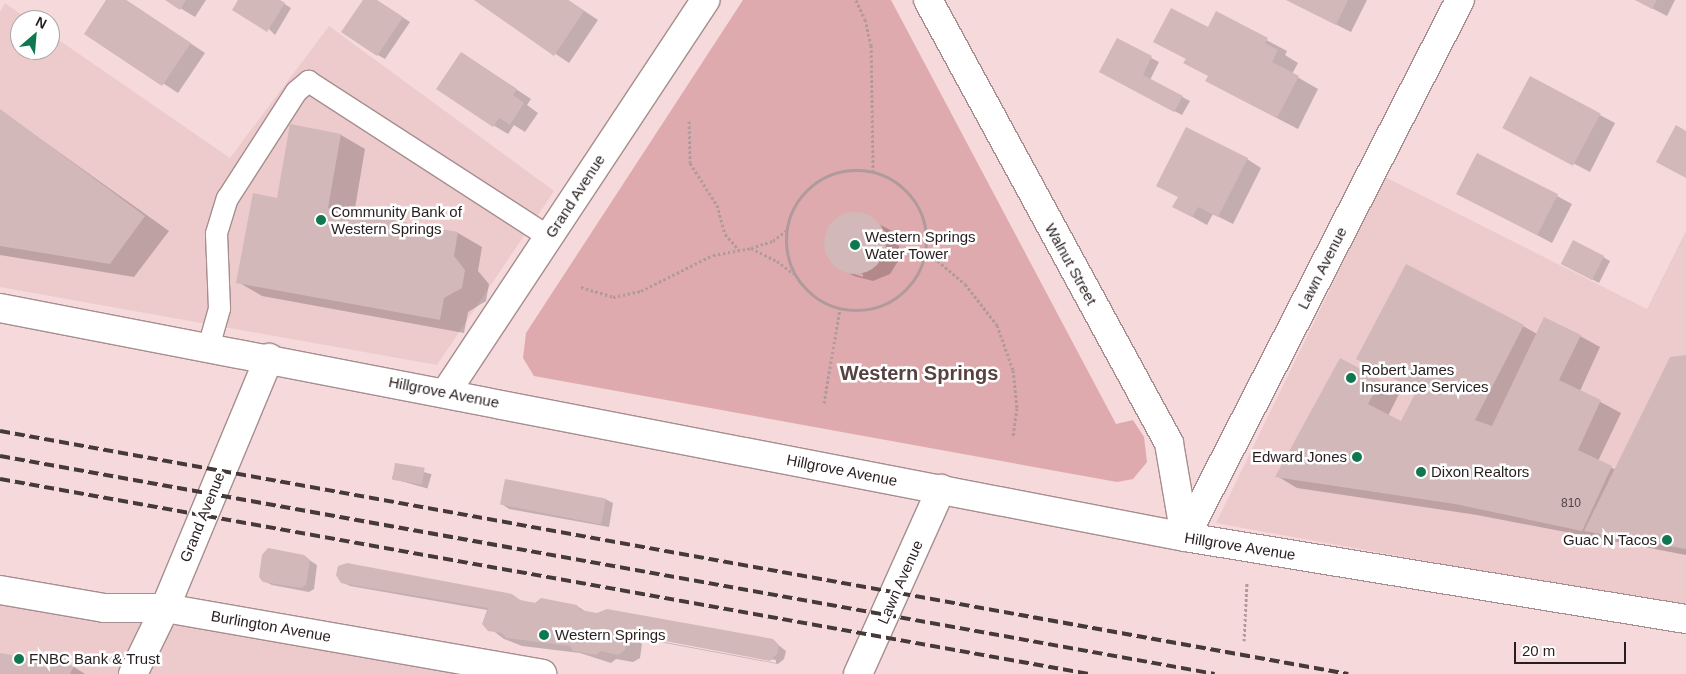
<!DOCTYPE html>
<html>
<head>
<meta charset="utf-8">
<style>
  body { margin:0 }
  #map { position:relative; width:1686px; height:674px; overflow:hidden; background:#f5d9db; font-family:Arial,sans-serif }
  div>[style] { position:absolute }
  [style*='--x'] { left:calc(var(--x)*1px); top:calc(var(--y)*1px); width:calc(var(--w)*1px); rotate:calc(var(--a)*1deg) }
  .built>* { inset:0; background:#edcacc }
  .green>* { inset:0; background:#dfaaae }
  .shadow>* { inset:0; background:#0003; transform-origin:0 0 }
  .building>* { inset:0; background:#d2b8b9; transform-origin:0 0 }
  .round { border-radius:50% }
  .path>* { height:3px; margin-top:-1.5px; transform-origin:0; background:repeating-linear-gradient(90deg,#b09a9c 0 2.5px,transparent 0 5px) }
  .path>.ring { margin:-1.5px; padding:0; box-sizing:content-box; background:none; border:3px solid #b09a9c; border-radius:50% }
  .roads { filter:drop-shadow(1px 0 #a68d8f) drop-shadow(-1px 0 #a68d8f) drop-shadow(0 1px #a68d8f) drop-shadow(0 -1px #a68d8f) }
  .lane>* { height:21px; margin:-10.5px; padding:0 10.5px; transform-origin:10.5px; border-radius:10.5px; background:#fff }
  .street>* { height:28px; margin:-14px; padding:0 14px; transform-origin:14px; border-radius:14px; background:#fff }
  .rail>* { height:4px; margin-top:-2px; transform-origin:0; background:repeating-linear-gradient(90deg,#46393a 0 10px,transparent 0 15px) }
  .dots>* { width:14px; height:14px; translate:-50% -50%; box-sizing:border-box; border:2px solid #fff; border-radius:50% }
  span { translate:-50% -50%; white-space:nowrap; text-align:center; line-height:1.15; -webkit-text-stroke:5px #fff; paint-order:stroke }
  .number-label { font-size:12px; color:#524446 }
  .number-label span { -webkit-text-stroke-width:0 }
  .street-label { font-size:15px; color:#281e1f }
  .poi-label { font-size:15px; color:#281e1f }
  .left { translate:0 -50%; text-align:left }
  .right { translate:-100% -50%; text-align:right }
  .district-label { font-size:20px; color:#574142; font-weight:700 }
  .north { position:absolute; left:10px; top:10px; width:50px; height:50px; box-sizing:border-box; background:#fff; border:1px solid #a9a5a5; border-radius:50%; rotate:27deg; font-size:14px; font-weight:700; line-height:20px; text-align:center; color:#281e1f }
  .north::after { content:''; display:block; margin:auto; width:18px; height:22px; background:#107851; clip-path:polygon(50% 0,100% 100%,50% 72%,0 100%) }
  .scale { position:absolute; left:1514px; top:642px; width:112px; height:22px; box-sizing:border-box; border:2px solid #281e1f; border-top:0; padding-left:6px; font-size:15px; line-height:18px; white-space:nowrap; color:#281e1f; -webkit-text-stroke:4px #fff; paint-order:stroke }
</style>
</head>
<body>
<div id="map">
  <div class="built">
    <div style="clip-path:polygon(5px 3px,29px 20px,20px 20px,20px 50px,50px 50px,50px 34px,230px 158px,329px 26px,554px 191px,437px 365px,0 287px,0 12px)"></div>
    <div style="clip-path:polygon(1385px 177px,1647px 309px,1686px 231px,1686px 608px,1216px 523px)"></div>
    <div style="clip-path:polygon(0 589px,499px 674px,0 674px)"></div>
  </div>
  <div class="green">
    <div style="clip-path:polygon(743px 0,891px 0,1116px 424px,1133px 420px,1144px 437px,1147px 462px,1133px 479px,1117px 482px,534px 376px,523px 358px,526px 333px)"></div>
  </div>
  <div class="shadow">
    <div style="clip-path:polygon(108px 0,126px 0,205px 53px,178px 93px,86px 33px)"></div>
    <div style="clip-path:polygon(167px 0,206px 0,195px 17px)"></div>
    <div style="clip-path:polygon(240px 0,278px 0,291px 8px,275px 35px)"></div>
    <div style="clip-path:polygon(364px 0,376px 0,410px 22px,385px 59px,378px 55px)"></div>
    <div style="clip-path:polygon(476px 0,568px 0,598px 20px,569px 63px)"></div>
    <div style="clip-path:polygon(1287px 0,1367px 0,1351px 32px)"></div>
    <div style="clip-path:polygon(1636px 0,1675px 0,1667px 16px)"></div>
    <div style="clip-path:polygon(1216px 13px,1287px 51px,1285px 55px,1298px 63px,1292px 74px,1318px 89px,1298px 129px,1227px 92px,1209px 76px,1208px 29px)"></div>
    <div style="clip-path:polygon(1117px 40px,1159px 62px,1150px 80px,1190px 101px,1182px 115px,1108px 76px)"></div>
    <div style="clip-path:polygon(462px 53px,531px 99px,527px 105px,538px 113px,525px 132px,514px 125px,508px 134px,493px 125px)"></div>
    <div style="clip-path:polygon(1530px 78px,1615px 123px,1590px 172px,1519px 135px)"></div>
    <div style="clip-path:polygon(0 110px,169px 231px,134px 277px,0 255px)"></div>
    <div style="clip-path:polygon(291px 126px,341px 135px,365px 149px,354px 214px,458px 233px,482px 247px,478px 271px,489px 284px,486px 301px,468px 312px,464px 333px,262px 296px,238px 282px,278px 199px)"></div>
    <div style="clip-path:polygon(1247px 159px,1261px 168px,1233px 224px,1213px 214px,1207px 225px,1189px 215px)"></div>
    <div style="clip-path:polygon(1557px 196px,1572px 204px,1552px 243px,1472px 201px)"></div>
    <div style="clip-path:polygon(evenodd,850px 214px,860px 214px,892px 231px,900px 249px,900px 258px,890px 274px,873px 281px,854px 276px,838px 267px,827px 251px,828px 231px,833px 223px,850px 214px,848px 270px,863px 274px,863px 277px,848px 272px,848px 270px)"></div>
    <div style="clip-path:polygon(1603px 257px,1610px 261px,1599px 283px,1562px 263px)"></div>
    <div style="clip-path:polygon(1523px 326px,1537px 334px,1580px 336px,1600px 347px,1580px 391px,1621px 413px,1598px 461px,1616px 470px,1686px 357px,1686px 555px,1477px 515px,1297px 488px,1277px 476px,1380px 381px,1400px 392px,1388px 416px,1401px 422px,1418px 391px,1378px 370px)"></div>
    <div style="left:396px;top:464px;width:37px;height:15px;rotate:16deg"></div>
    <div style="clip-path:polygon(605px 499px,613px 503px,609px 527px,509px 509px,502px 504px)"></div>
    <div style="clip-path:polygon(303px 556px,317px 565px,314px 589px,309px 592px,272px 585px,264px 581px)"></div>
    <div style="clip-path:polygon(evenodd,342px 582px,512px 595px,523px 602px,577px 606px,588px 613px,772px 640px,786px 651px,784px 659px,778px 664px,638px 638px,642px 644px,640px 658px,633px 662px,616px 659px,611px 663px,580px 653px,522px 646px,504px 639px,483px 623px,487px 610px,350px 586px,342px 582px,634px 634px,776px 660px,776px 663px,637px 637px,634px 634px)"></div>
    <div style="clip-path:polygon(0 654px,74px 667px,85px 674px,0 674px)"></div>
  </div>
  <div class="building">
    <div style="clip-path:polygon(106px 0,126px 0,191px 43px,162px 86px,84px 34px)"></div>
    <div style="clip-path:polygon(165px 0,186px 0,180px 10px)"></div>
    <div style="clip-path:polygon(238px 0,280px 0,285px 3px,267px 32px,232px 10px)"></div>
    <div style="clip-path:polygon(363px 0,377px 0,403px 17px,377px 56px,341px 32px)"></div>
    <div style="clip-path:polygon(474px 0,568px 0,584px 11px,554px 56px)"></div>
    <div style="clip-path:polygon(1286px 0,1348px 0,1336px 25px)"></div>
    <div style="clip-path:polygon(1635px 0,1657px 0,1652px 9px)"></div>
    <div style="clip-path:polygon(1171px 8px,1208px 27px,1216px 11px,1268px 38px,1265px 43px,1278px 50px,1272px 62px,1299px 76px,1277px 118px,1205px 81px,1208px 76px,1183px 63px,1186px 59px,1153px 42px)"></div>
    <div style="clip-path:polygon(1117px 38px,1152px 56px,1143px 75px,1183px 96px,1174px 112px,1099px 72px)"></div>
    <div style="clip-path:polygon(461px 52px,517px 89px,513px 95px,524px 103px,510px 125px,499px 118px,493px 127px,436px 89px)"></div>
    <div style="left:1530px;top:76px;width:80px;height:59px;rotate:28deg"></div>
    <div style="clip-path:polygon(0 109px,145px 216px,110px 264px,0 246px)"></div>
    <div style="clip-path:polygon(290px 124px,341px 134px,328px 208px,458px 232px,454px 256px,465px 270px,462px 288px,444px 298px,440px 320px,236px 283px,253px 193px,277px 198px)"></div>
    <div style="clip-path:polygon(1676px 125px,1686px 131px,1686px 178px,1656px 162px)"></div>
    <div style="clip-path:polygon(1186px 127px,1248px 158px,1218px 217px,1198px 207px,1192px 217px,1172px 207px,1178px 197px,1156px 186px)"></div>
    <div style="left:1477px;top:153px;width:91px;height:46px;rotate:27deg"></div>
    <div class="round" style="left:824px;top:212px;width:62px;height:62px"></div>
    <div style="left:1573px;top:240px;width:35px;height:27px;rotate:27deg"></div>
    <div style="clip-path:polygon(1406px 264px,1524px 325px,1475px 420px,1492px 426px,1544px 317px,1581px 335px,1559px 380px,1601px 400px,1578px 450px,1612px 466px,1582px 531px,1455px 504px,1275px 477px,1340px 358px,1381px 380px,1368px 404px,1401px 421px,1417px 390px,1356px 359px)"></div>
    <div style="clip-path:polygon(1686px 355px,1686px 549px,1584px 531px,1670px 357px)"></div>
    <div style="left:395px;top:463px;width:30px;height:17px;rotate:9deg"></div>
    <div style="left:505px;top:479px;width:103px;height:26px;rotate:11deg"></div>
    <div style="clip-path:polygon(268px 548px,304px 555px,310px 560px,306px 585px,301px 588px,263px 582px,259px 577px,262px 555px)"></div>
    <div style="clip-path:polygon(347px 563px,512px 594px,520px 600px,535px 603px,541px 598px,577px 605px,580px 610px,597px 613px,607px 609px,773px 639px,779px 645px,777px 654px,770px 661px,628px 634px,625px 650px,618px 655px,601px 651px,596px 655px,573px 651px,570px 646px,506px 638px,502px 633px,488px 631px,482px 624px,488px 608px,341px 583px,336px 575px,338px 566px)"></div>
    <div style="clip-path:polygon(0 653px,74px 666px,70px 674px,0 674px)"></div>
  </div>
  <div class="path">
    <div style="--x:856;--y:0;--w:21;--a:65"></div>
    <div style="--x:865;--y:19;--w:27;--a:77"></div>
    <div style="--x:871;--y:45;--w:126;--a:89.1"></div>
    <div style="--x:689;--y:121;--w:42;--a:88.6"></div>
    <div style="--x:690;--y:163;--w:50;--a:57.3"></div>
    <div style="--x:717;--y:205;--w:30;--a:75"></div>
    <div style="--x:725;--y:234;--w:21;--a:49"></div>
    <div class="ring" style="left:786px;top:170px;width:137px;height:137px"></div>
    <div style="--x:751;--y:248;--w:23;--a:-18"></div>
    <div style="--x:773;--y:241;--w:18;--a:-38"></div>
    <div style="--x:926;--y:251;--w:51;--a:40.2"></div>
    <div style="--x:965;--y:284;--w:52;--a:52"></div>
    <div style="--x:997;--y:325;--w:48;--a:70.4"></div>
    <div style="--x:1013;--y:370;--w:38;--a:84"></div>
    <div style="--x:1017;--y:408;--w:30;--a:98"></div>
    <div style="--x:581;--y:287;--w:34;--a:17"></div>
    <div style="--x:613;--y:297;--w:29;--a:-12"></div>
    <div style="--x:641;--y:291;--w:80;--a:-26.6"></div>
    <div style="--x:713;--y:255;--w:39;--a:-10"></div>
    <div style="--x:751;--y:248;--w:29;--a:27"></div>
    <div style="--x:777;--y:261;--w:21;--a:37"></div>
    <div style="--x:824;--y:403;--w:96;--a:-80.4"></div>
    <div style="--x:1244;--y:641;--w:59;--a:-87.1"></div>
  </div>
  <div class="roads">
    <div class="lane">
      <div style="--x:208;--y:347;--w:41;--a:-74.2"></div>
      <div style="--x:219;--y:308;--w:75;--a:-92.3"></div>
      <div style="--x:216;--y:233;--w:37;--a:-73"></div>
      <div style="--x:227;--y:198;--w:127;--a:-57.2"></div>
      <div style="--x:296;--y:91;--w:16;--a:-40"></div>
      <div style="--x:308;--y:81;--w:287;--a:32.9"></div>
    </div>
    <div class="street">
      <div style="--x:928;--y:0;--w:504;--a:61.45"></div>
      <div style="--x:1169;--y:443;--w:95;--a:80.3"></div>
      <div style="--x:0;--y:308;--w:1207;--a:10.94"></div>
      <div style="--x:1185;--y:537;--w:508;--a:9.3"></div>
      <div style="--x:446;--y:392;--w:470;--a:-56.5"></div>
      <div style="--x:1185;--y:537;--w:603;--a:-62.88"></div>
      <div style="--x:0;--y:590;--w:106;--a:9.8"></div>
      <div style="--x:104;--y:608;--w:61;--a:0"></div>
      <div style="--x:165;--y:608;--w:383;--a:9.9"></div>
      <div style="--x:133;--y:674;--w:73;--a:-64.1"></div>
      <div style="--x:165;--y:608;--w:271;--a:-67.4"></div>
      <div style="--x:858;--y:674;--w:203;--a:-65.8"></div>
    </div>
  </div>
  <div class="rail">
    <div style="--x:0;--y:431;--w:1370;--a:10.22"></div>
    <div style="--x:0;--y:456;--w:1234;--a:10.17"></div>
    <div style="--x:0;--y:479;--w:1106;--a:10.15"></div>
  </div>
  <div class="dots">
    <div style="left:321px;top:220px;background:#107851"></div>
    <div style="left:855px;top:245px;background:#107851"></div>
    <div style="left:1351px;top:378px;background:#107851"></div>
    <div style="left:1357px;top:457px;background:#107851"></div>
    <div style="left:1421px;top:472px;background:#107851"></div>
    <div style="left:1667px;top:540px;background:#107851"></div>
    <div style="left:544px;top:635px;background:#107851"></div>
    <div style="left:19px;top:659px;background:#107851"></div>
  </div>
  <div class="number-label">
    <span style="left:1571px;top:504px">810</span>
  </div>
  <div class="street-label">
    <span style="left:575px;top:196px;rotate:-57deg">Grand Avenue</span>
    <span style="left:1071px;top:264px;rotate:61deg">Walnut Street</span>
    <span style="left:1322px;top:268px;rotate:-63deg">Lawn Avenue</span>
    <span style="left:444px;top:392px;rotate:11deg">Hillgrove Avenue</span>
    <span style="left:842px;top:470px;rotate:11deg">Hillgrove Avenue</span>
    <span style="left:202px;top:517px;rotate:-68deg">Grand Avenue</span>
    <span style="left:1240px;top:546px;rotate:9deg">Hillgrove Avenue</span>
    <span style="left:900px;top:582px;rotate:-66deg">Lawn Avenue</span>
    <span style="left:271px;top:626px;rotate:10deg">Burlington Avenue</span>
  </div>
  <div class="poi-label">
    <span class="left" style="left:331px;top:220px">Community Bank of<br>Western Springs</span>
    <span class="left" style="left:865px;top:245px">Western Springs<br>Water Tower</span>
    <span class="left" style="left:1361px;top:378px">Robert James<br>Insurance Services</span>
    <span class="right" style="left:1347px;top:457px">Edward Jones</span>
    <span class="left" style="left:1431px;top:472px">Dixon Realtors</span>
    <span class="right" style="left:1657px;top:540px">Guac N Tacos</span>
    <span class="left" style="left:555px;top:635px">Western Springs</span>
    <span class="left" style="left:29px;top:659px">FNBC Bank &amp; Trust</span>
  </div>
  <div class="district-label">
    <span style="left:919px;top:373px">Western Springs</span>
  </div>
  <div class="north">N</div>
  <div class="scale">20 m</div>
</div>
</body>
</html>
